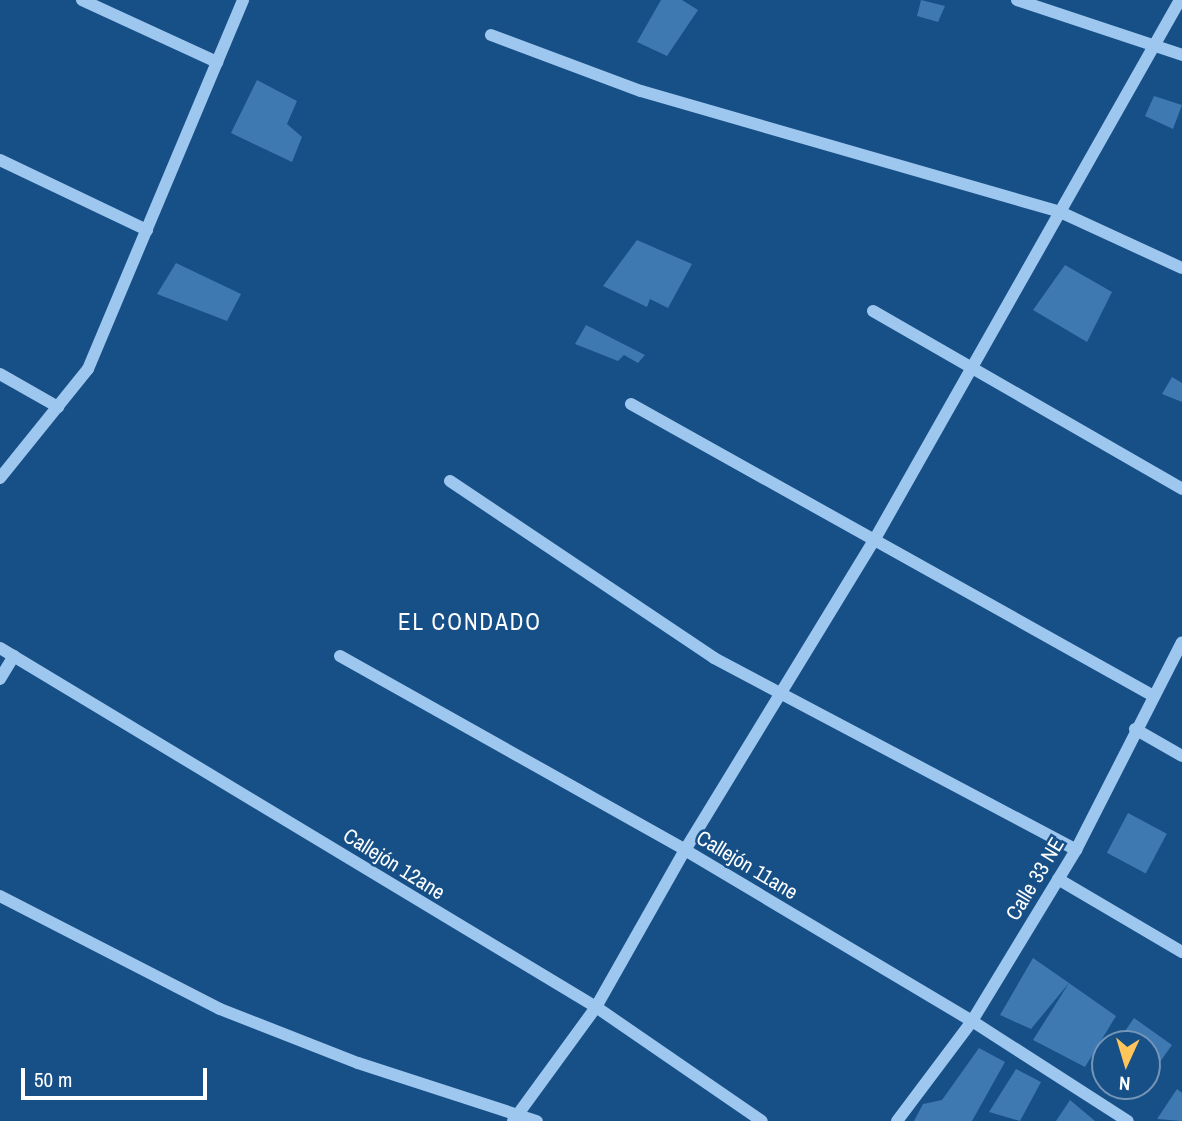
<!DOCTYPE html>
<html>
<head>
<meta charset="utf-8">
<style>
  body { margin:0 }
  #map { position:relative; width:1182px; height:1121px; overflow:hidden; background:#174f87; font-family:"Archivo Narrow",sans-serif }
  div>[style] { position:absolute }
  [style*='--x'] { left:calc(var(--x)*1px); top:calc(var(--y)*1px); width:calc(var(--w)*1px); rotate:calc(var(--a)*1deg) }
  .building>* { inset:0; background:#3f79b1; transform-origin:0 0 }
  .minor>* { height:12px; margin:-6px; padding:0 6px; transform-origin:6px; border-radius:6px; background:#9dc7ee }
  span { translate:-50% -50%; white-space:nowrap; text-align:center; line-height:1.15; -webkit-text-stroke:5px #174f87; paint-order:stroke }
  .street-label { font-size:21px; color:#fff }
  .neighbourhood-label { font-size:23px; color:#fff; letter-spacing:2px }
  .north { position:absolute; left:1091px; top:1030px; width:70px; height:70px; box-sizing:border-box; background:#174f87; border:2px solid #7495b7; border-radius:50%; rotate:184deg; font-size:19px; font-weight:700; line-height:28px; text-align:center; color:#fff }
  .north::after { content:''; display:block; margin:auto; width:24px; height:32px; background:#ffc45a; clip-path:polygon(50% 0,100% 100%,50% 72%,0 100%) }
  .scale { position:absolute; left:21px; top:1068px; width:186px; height:32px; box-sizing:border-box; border:4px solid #fff; border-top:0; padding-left:9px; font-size:21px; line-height:24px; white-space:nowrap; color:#fff; -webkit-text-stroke:5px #174f87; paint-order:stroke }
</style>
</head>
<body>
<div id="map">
  <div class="building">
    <div style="clip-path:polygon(661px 0,682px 0,698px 10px,667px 56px,637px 42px)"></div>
    <div style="clip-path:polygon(921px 0,945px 6px,938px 22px,917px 16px)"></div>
    <div style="clip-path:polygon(257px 80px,297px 101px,287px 124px,302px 137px,292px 162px,231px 133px)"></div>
    <div style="clip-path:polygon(1154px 96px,1182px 105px,1173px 129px,1145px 116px)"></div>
    <div style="clip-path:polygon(637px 240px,692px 264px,668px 308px,650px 299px,647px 307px,603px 286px)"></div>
    <div style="clip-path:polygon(176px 263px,241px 294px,227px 321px,157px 294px)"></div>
    <div style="clip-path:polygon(1065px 265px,1112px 292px,1087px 342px,1033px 310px)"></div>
    <div style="clip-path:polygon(586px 325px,645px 355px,638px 363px,624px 355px,618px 361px,575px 344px)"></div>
    <div style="clip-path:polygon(1172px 377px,1182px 383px,1182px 402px,1162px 394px)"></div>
    <div style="left:1128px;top:813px;width:44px;height:45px;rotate:28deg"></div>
    <div style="clip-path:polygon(1033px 958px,1069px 983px,1116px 1016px,1085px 1067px,1033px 1040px,1069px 983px,1031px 1029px,1000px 1015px)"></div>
    <div style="clip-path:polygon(1134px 1018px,1172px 1045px,1147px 1080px,1147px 1044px,1116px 1044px)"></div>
    <div style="clip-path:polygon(979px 1048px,1005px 1062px,972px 1121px,914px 1121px,923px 1104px,942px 1100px)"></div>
    <div style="clip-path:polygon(1016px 1069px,1041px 1082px,1020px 1121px,989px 1112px)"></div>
    <div style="clip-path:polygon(1177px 1089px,1182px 1093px,1182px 1121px,1157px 1119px)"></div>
    <div style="clip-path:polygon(1070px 1100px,1095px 1121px,1056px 1121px)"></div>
  </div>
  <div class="minor">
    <div style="--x:82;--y:0;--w:149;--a:24.7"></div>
    <div style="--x:1017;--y:0;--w:174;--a:18.4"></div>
    <div style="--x:491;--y:35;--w:160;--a:20.5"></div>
    <div style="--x:641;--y:91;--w:434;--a:16.1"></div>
    <div style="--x:1058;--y:211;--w:136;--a:24.7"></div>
    <div style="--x:0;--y:160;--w:163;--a:25.5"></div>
    <div style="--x:873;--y:311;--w:357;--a:29.9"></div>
    <div style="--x:0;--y:374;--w:67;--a:29.6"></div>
    <div style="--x:631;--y:404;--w:597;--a:29.19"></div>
    <div style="--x:0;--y:478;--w:140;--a:-51.1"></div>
    <div style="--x:88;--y:369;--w:400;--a:-67.2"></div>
    <div style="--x:450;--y:481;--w:318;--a:33.8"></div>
    <div style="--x:714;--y:658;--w:410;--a:27.9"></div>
    <div style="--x:0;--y:648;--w:696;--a:31.06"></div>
    <div style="--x:596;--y:1007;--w:201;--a:34.5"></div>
    <div style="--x:340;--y:656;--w:396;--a:29.3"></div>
    <div style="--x:685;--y:850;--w:334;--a:30.8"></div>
    <div style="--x:972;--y:1021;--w:185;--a:32.7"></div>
    <div style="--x:0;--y:679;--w:27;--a:-59"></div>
    <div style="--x:1135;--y:729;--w:54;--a:29.9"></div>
    <div style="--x:1058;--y:879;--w:144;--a:30.5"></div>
    <div style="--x:0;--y:896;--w:247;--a:27.2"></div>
    <div style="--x:220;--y:1009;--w:148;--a:21.4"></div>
    <div style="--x:358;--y:1063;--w:188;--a:18"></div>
    <div style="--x:513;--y:1121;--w:141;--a:-53.9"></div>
    <div style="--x:596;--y:1007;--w:180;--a:-60.5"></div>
    <div style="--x:685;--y:850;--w:367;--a:-58.6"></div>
    <div style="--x:876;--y:537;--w:617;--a:-60.49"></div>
    <div style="--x:897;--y:1121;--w:125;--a:-53.1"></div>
    <div style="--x:972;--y:1021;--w:200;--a:-58.7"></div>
    <div style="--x:1076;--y:850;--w:233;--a:-63"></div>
  </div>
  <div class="street-label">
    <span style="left:394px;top:864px;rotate:32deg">Callejón 12ane</span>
    <span style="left:747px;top:865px;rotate:31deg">Callejón 11ane</span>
    <span style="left:1035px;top:879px;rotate:-59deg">Calle 33 NE</span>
  </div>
  <div class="neighbourhood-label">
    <span style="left:470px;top:622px">EL CONDADO</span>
  </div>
  <div class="north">N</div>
  <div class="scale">50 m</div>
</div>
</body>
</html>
